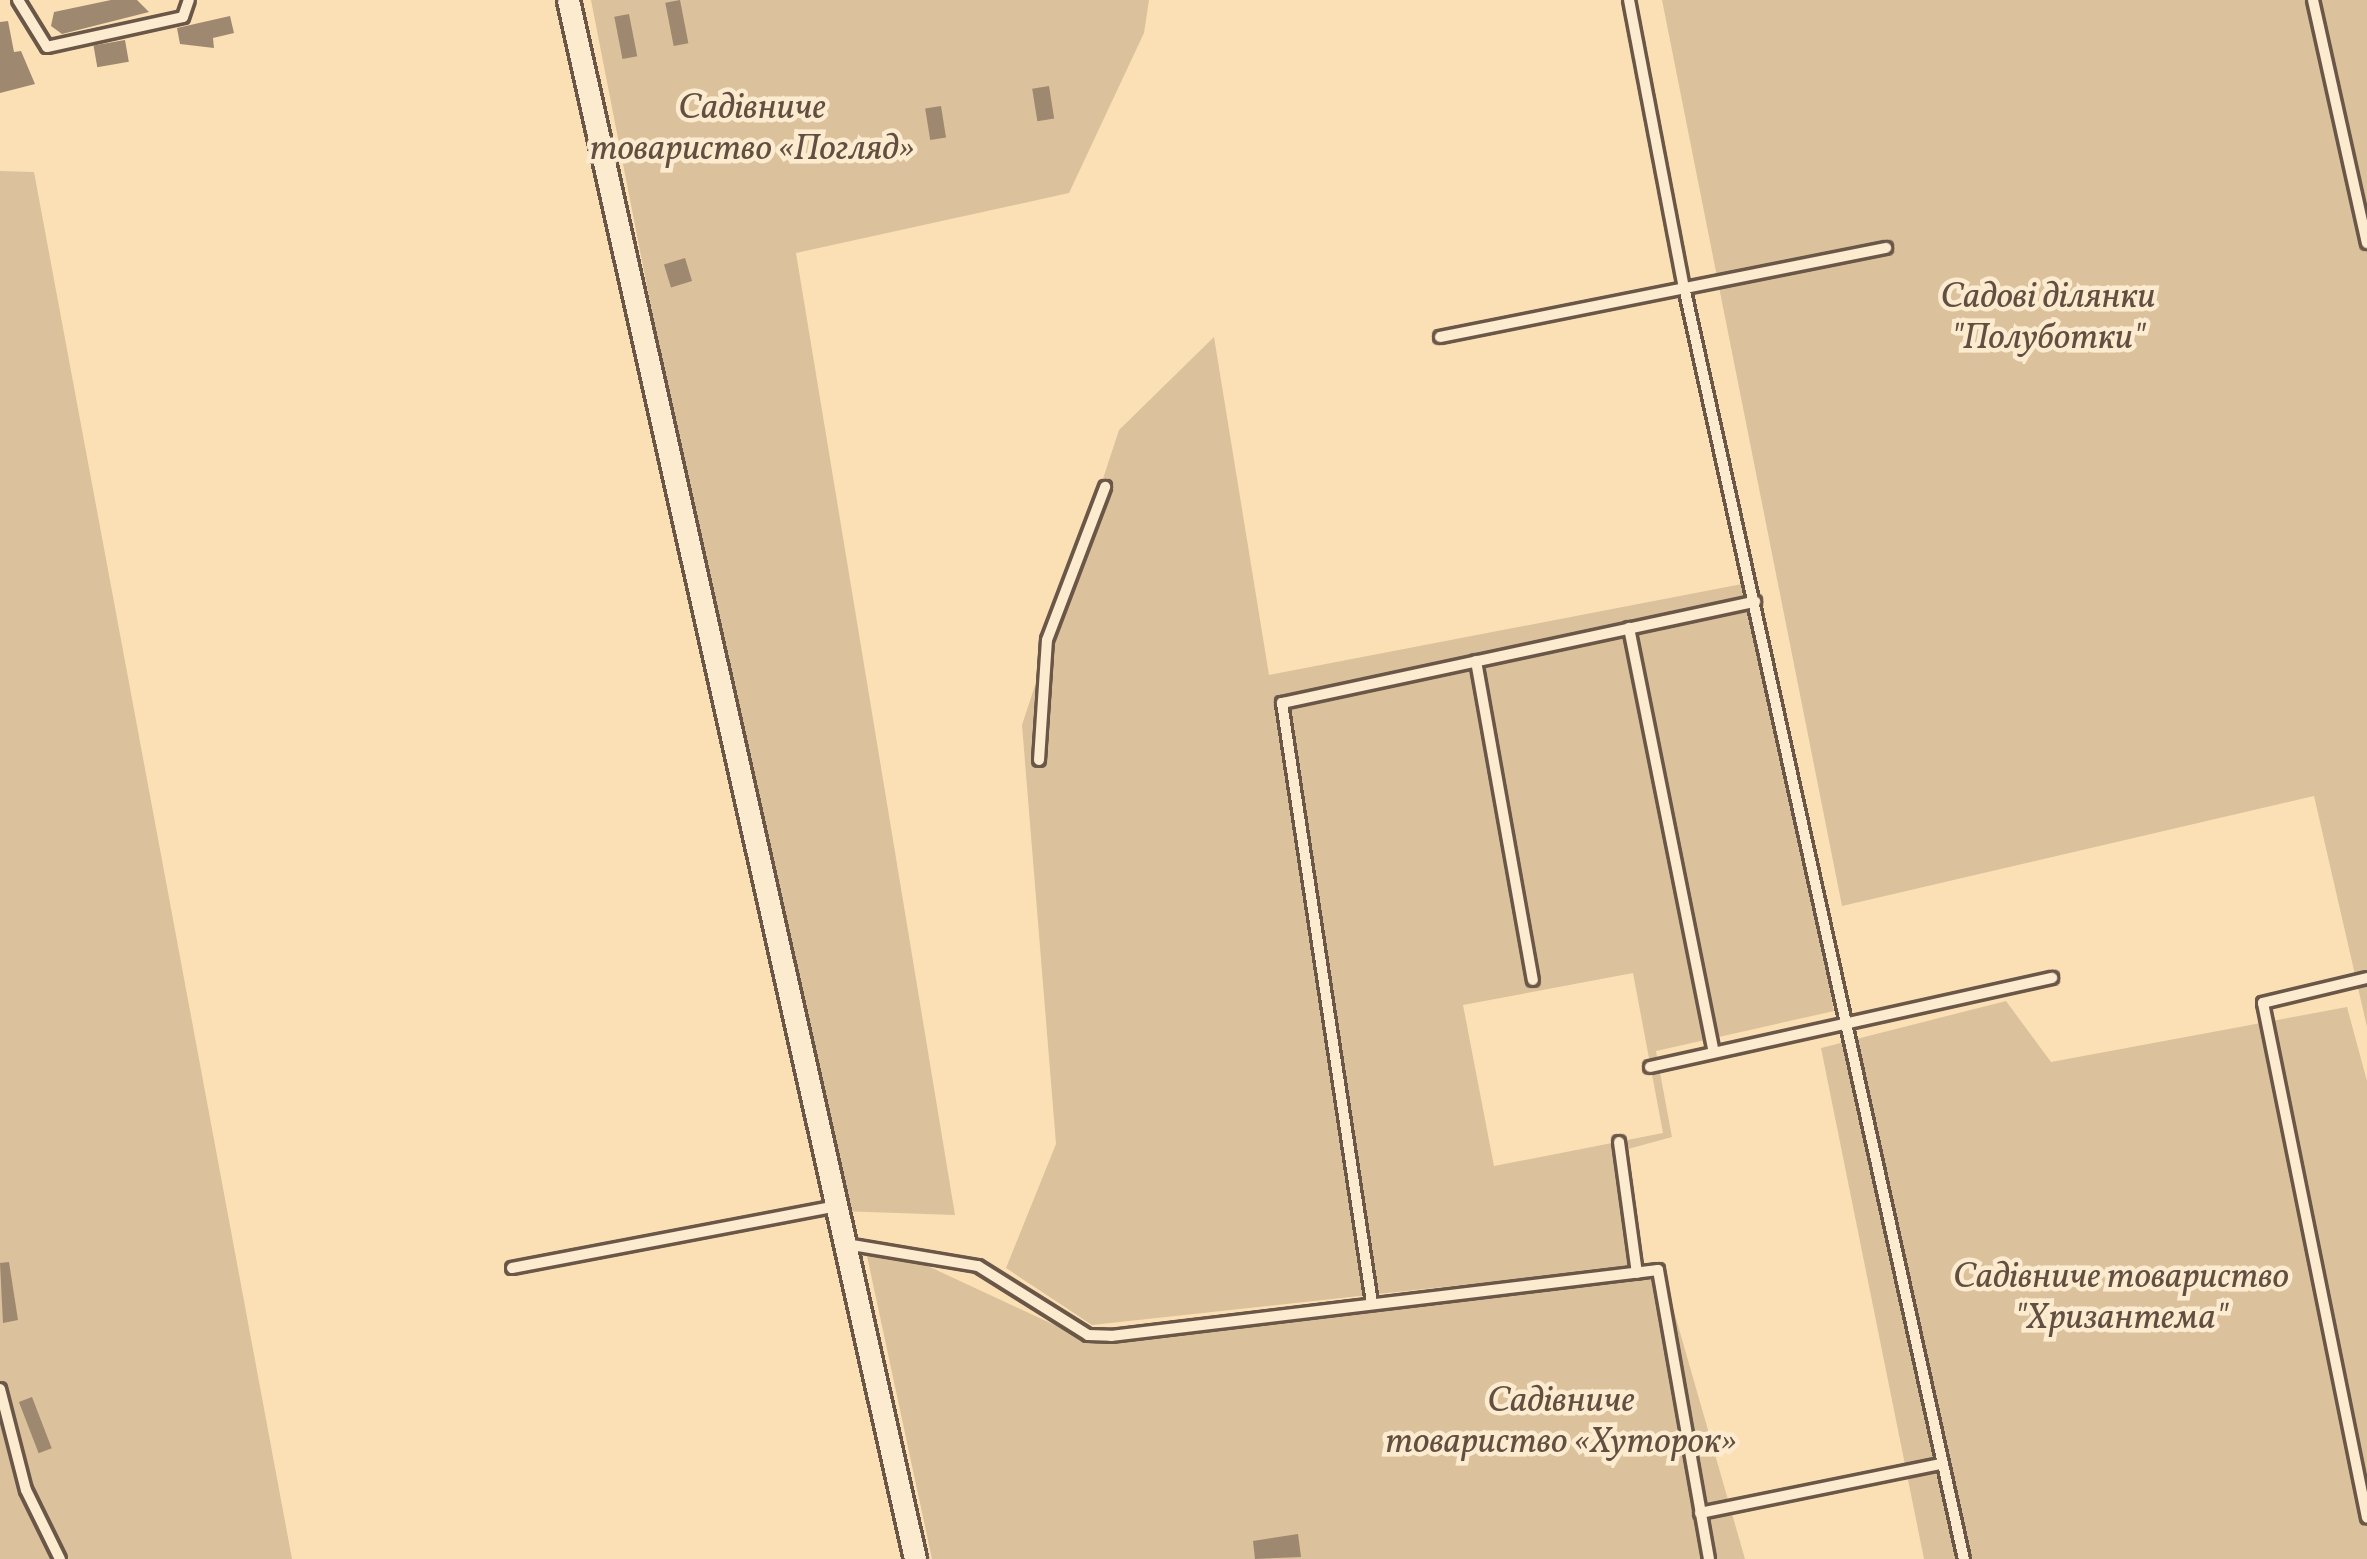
<!DOCTYPE html>
<html>
<head>
<meta charset="utf-8">
<style>
  body { margin:0 }
  #map { position:relative; width:2367px; height:1559px; overflow:hidden; background:#fce0b5; font-family:Vollkorn,serif }
  div>[style] { position:absolute }
  [style*='--x'] { left:calc(var(--x)*1px); top:calc(var(--y)*1px); width:calc(var(--w)*1px); rotate:calc(var(--a)*1deg) }
  .green>* { inset:0; background:#dbc19c }
  .building>* { inset:0; background:#9e886f; transform-origin:0 0 }
  .roads { filter:drop-shadow(3px 0 #6a5748) drop-shadow(-3px 0 #6a5748) drop-shadow(0 3px #6a5748) drop-shadow(0 -3px #6a5748) }
  .lane>* { height:10px; margin:-5px; padding:0 5px; transform-origin:5px; border-radius:5px; background:#fdebcf }
  .street>* { height:21px; margin:-10.5px; padding:0 10.5px; transform-origin:10.5px; border-radius:10.5px; background:#fdebcf }
  span { translate:-50% -50%; white-space:nowrap; text-align:center; line-height:1.15; -webkit-text-stroke:9px #fdebcf; paint-order:stroke }
  .park-label { font-size:36px; color:#624f41; font-style:italic }
</style>
</head>
<body>
<div id="map">
  <div class="green">
    <div style="clip-path:polygon(591px 0,1149px 0,1144px 33px,1069px 193px,796px 253px,955px 1215px,839px 1211px,773px 932px)"></div>
    <div style="clip-path:polygon(1662px 0,2367px 0,2367px 1027px,2314px 796px,1842px 906px)"></div>
    <div style="clip-path:polygon(0 171px,34px 172px,292px 1559px,0 1559px)"></div>
    <div style="clip-path:polygon(evenodd,1214px 337px,1269px 675px,1742px 584px,1756px 608px,1834px 1011px,1656px 1051px,1672px 1137px,1628px 1149px,1636px 1266px,1092px 1325px,1006px 1268px,1056px 1144px,1022px 725px,1119px 430px,1214px 337px,1633px 973px,1663px 1133px,1494px 1166px,1463px 1005px,1633px 973px)"></div>
    <div style="clip-path:polygon(2006px 1001px,2051px 1062px,2347px 1007px,2367px 1081px,2367px 1559px,1924px 1559px,1821px 1048px)"></div>
    <div style="clip-path:polygon(867px 1256px,917px 1261px,1087px 1340px,1663px 1273px,1745px 1559px,932px 1559px)"></div>
  </div>
  <div class="building">
    <div style="clip-path:polygon(111px 0,137px 0,149px 12px,62px 34px,51px 26px,54px 12px)"></div>
    <div style="left:680px;top:0;width:44px;height:15px;rotate:79deg"></div>
    <div style="left:629px;top:14px;width:43px;height:15px;rotate:79deg"></div>
    <div style="clip-path:polygon(230px 16px,234px 33px,213px 38px,214px 48px,180px 44px,177px 28px)"></div>
    <div style="clip-path:polygon(8px 21px,14px 52px,21px 51px,35px 84px,0 93px,0 22px)"></div>
    <div style="left:125px;top:40px;width:22px;height:32px;rotate:80deg"></div>
    <div style="left:1049px;top:86px;width:33px;height:17px;rotate:81deg"></div>
    <div style="left:941px;top:106px;width:32px;height:16px;rotate:81deg"></div>
    <div style="left:685px;top:258px;width:24px;height:22px;rotate:73deg"></div>
    <div style="clip-path:polygon(9px 1262px,18px 1320px,3px 1323px,0 1263px)"></div>
    <div style="left:32px;top:1397px;width:55px;height:14px;rotate:69deg"></div>
    <div style="clip-path:polygon(1298px 1534px,1301px 1557px,1255px 1559px,1253px 1541px)"></div>
  </div>
  <div class="roads">
    <div class="lane">
      <div style="--x:18;--y:0;--w:55;--a:58.3"></div>
      <div style="--x:47;--y:47;--w:139;--a:-12.4"></div>
      <div style="--x:183;--y:17;--w:18;--a:-71"></div>
      <div style="--x:1629;--y:0;--w:292;--a:79.2"></div>
      <div style="--x:1684;--y:287;--w:1302;--a:77.59"></div>
      <div style="--x:2313;--y:0;--w:249;--a:77.5"></div>
      <div style="--x:1440;--y:337;--w:455;--a:-11.3"></div>
      <div style="--x:1629;--y:628;--w:432;--a:78.7"></div>
      <div style="--x:1476;--y:661;--w:324;--a:79.9"></div>
      <div style="--x:1039;--y:760;--w:120;--a:-86.2"></div>
      <div style="--x:1047;--y:640;--w:164;--a:-69.2"></div>
      <div style="--x:2367;--y:978;--w:107;--a:166.5"></div>
      <div style="--x:2263;--y:1003;--w:525;--a:78.58"></div>
      <div style="--x:1650;--y:1067;--w:412;--a:-12.5"></div>
      <div style="--x:1619;--y:1142;--w:132;--a:82.2"></div>
      <div style="--x:846;--y:1244;--w:134;--a:9.5"></div>
      <div style="--x:978;--y:1266;--w:130;--a:32.1"></div>
      <div style="--x:1088;--y:1335;--w:23;--a:2"></div>
      <div style="--x:1111;--y:1336;--w:551;--a:-6.88"></div>
      <div style="--x:1658;--y:1270;--w:293;--a:80"></div>
      <div style="--x:512;--y:1268;--w:327;--a:-10.8"></div>
      <div style="--x:1372;--y:1303;--w:607;--a:-98.53"></div>
      <div style="--x:1282;--y:703;--w:484;--a:-12.1"></div>
      <div style="--x:0;--y:1389;--w:104;--a:75.6"></div>
      <div style="--x:26;--y:1490;--w:77;--a:63.8"></div>
      <div style="--x:1700;--y:1513;--w:246;--a:-11.5"></div>
    </div>
    <div class="street">
      <div style="--x:568;--y:0;--w:1597;--a:77.45"></div>
    </div>
  </div>
  <div class="park-label">
    <span style="left:752px;top:130px">Садівниче<br>товариство «Погляд»</span>
    <span style="left:2048px;top:319px">Садові ділянки<br>"Полуботки"</span>
    <span style="left:2121px;top:1299px">Садівниче товариство<br>"Хризантема"</span>
    <span style="left:1561px;top:1423px">Садівниче<br>товариство «Хуторок»</span>
  </div>
</div>
</body>
</html>
